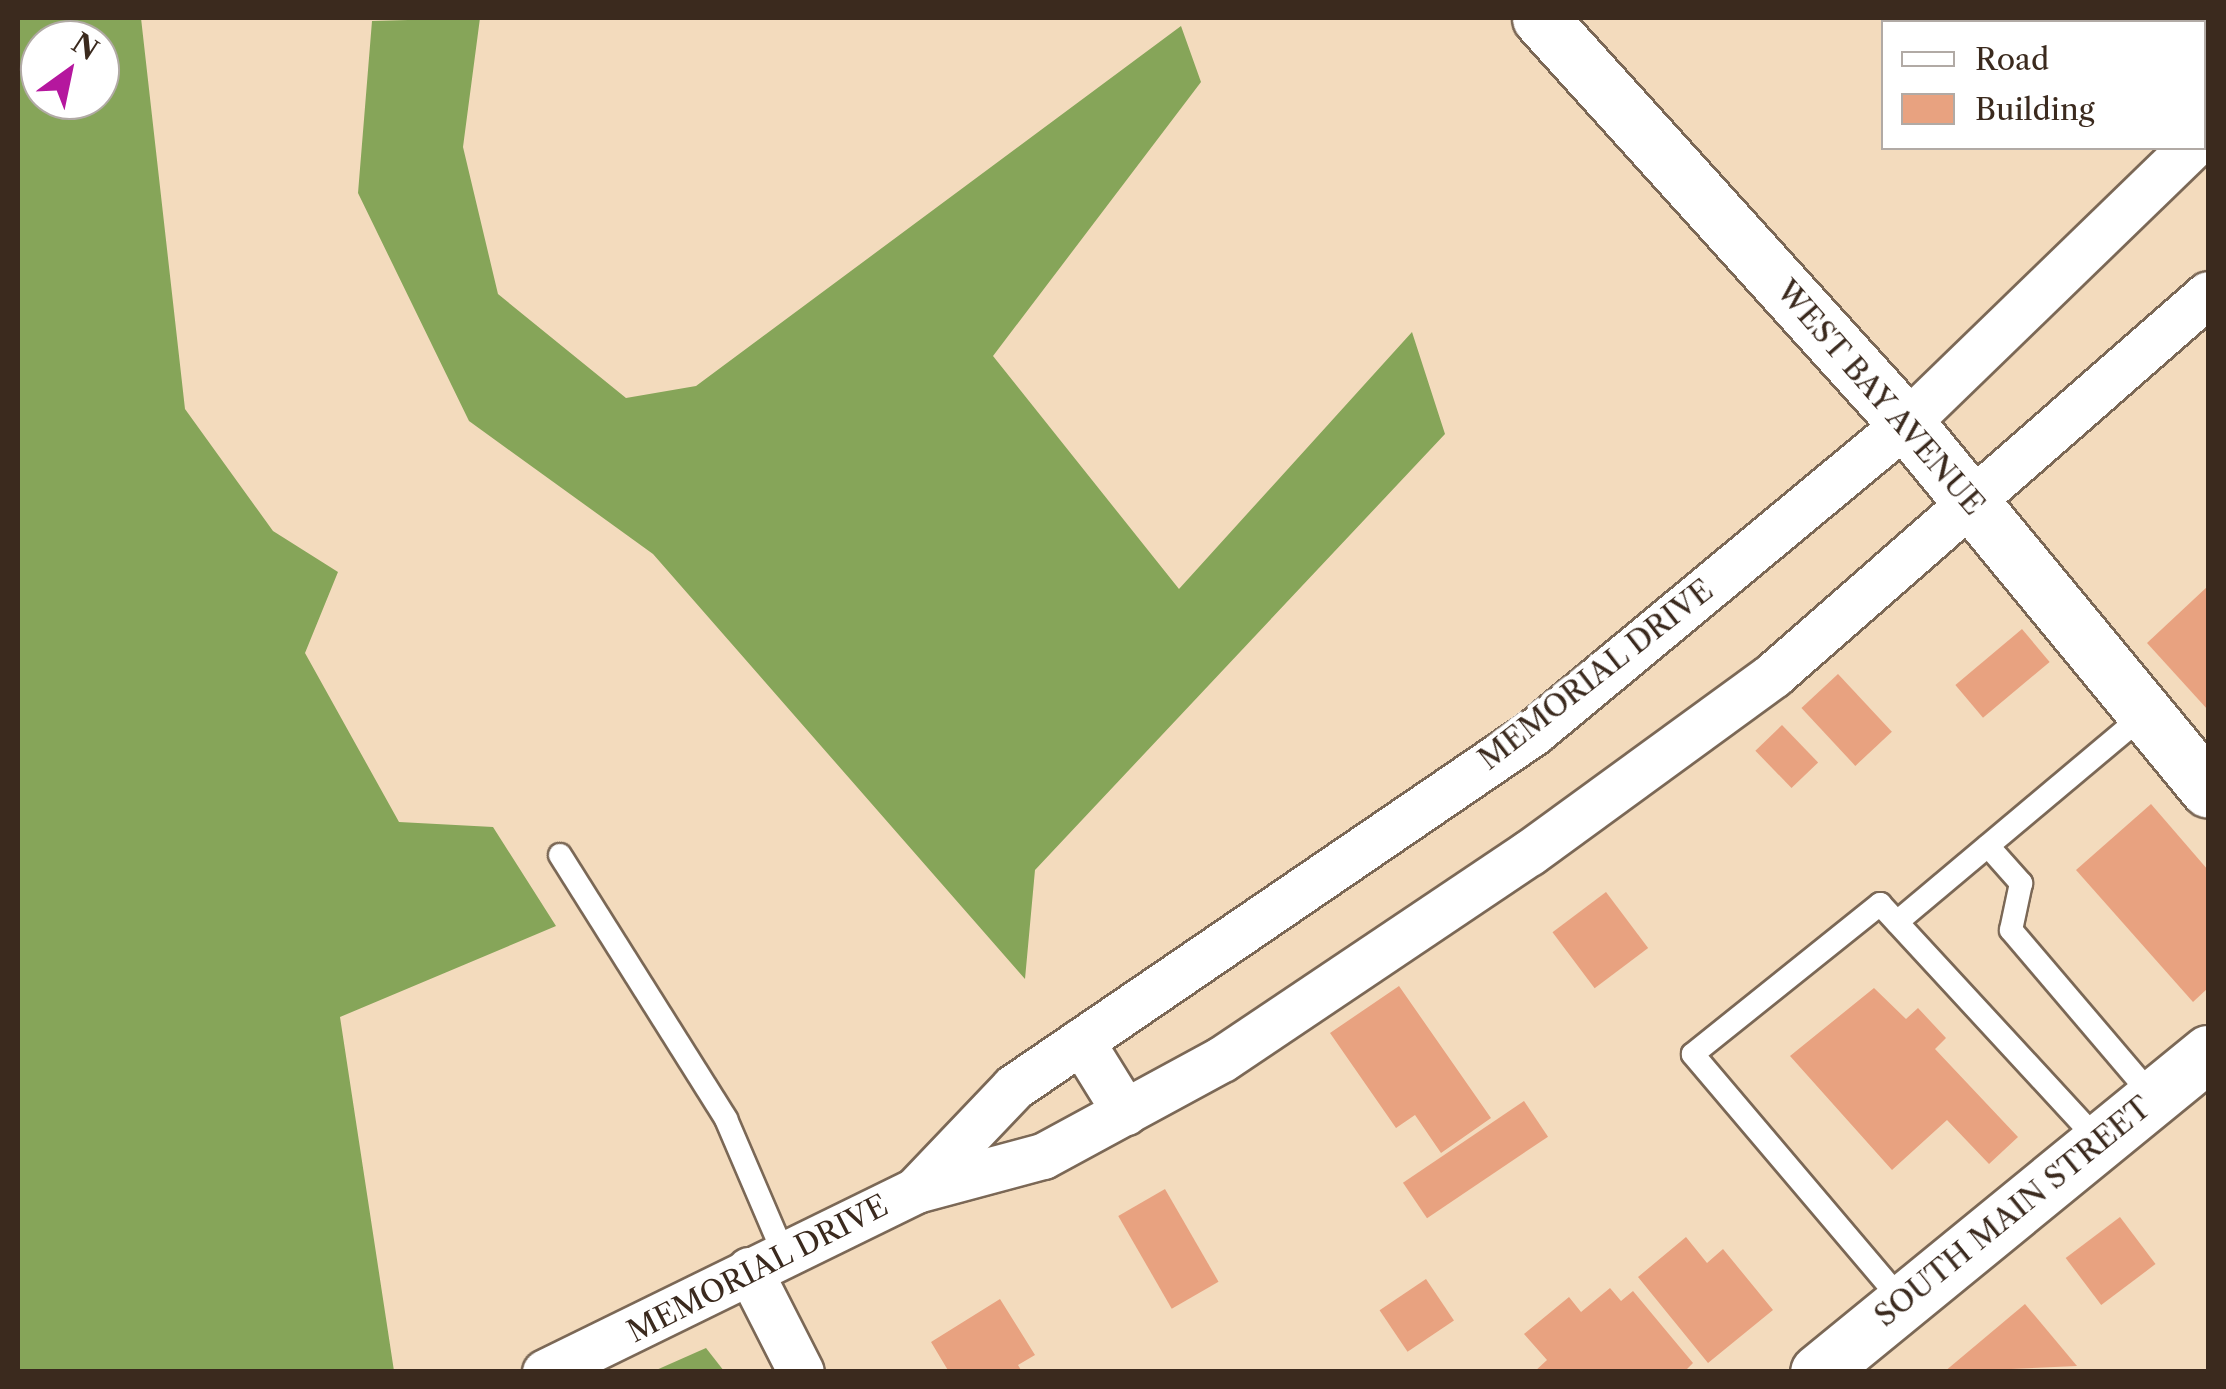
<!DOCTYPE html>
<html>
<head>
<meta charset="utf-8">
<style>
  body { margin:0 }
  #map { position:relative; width:2226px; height:1389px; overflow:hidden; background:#f3dbbd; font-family:"Libre Caslon Text",serif }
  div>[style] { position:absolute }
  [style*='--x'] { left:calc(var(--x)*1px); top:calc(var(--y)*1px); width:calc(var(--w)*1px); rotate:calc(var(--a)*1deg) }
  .forest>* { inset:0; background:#86a559 }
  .building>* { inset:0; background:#e8a280; transform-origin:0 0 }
  .roads { filter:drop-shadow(2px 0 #7b6856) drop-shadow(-2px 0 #7b6856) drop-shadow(0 2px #7b6856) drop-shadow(0 -2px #7b6856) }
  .service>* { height:22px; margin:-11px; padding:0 11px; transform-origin:11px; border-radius:11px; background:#fff }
  .minor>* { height:45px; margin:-22.5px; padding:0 22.5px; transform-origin:22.5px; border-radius:22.5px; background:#fff }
  .primary>* { height:55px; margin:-27.5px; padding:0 27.5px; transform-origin:27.5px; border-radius:27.5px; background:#fff }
  .trunk>* { height:55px; margin:-27.5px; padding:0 27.5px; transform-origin:27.5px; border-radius:27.5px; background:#fff }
  span { translate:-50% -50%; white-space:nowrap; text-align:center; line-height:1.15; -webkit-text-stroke:9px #fff; paint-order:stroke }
  .street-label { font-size:30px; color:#3b2a1e }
  .frame { position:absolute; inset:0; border:20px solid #3b2a1e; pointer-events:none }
  .legend { position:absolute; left:1881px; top:20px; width:325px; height:130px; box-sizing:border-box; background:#fff; border:2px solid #b1aaa5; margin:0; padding:12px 18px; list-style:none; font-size:30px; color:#3b2a1e }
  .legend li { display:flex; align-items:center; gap:20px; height:50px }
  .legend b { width:50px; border:2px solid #b1aaa5 }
  .north { position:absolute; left:20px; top:20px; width:100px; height:100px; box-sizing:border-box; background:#fff; border:2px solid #b1aaa5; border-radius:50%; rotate:33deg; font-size:28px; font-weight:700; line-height:40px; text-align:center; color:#3b2a1e }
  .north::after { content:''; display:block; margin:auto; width:35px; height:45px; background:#b5179e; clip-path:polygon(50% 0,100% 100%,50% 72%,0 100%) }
</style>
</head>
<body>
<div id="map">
  <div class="forest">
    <div style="clip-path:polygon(evenodd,18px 18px,141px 18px,185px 409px,273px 531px,338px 572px,305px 653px,399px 822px,493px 827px,556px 926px,340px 1017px,394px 1371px,18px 1371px,18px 18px,40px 40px,100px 40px,100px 100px,40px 100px,40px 40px)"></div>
    <div style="clip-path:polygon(480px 18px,463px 147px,498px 294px,626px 398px,696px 386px,1181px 26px,1201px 82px,993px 356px,1179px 589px,1412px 332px,1445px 434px,1035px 870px,1025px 979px,653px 554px,469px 421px,358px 193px,372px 21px)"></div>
    <div style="clip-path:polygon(706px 1348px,724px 1371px,654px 1371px)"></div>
  </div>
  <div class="building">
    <div style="clip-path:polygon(2208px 586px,2208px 710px,2147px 643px)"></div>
    <div style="left:2022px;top:629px;width:43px;height:87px;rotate:50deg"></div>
    <div style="left:1838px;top:674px;width:79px;height:50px;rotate:47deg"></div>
    <div style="left:1782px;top:725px;width:52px;height:37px;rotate:46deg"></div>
    <div style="clip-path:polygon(2151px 804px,2208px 870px,2208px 988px,2193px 1002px,2076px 870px)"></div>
    <div style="left:1606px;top:892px;width:70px;height:67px;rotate:53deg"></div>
    <div style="clip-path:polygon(1399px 986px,1491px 1118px,1441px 1153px,1415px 1115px,1396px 1128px,1330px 1033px)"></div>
    <div style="clip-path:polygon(1874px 988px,1906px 1019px,1918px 1008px,1946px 1038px,1935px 1049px,2018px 1137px,1989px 1164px,1947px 1120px,1892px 1170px,1790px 1056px)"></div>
    <div style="left:1524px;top:1101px;width:43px;height:146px;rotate:56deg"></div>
    <div style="left:1165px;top:1189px;width:107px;height:54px;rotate:60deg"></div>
    <div style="left:2120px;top:1217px;width:59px;height:68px;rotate:53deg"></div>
    <div style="clip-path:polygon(1686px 1237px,1707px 1263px,1723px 1249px,1773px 1310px,1708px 1363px,1638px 1277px)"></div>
    <div style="left:1426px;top:1279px;width:50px;height:56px;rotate:56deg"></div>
    <div style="clip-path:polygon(1610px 1288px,1621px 1301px,1633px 1291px,1693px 1363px,1684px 1372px,1534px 1372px,1547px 1360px,1524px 1334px,1569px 1297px,1581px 1312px)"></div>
    <div style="clip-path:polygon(1000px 1299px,1035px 1355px,1018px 1365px,1022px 1372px,949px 1372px,931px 1342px)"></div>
    <div style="clip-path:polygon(2025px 1304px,2077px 1366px,1944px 1372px)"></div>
  </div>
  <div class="roads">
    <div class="service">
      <div style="--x:1988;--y:846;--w:50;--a:48.3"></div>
      <div style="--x:2021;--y:883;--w:48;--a:102"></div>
      <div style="--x:2011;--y:930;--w:221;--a:49.6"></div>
      <div style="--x:560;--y:855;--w:312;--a:57.8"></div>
      <div style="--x:726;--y:1119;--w:147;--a:66.8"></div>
      <div style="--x:1897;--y:922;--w:325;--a:-40"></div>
      <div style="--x:1903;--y:1302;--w:325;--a:-130.3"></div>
      <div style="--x:1693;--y:1054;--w:240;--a:-38.7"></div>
      <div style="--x:1880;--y:904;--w:324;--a:47.3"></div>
    </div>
    <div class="minor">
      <div style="--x:2190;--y:148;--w:395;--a:135.9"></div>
      <div style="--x:1906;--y:423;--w:484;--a:140.3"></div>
      <div style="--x:1534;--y:732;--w:630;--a:145.68"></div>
      <div style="--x:1014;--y:1087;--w:142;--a:133.6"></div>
      <div style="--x:916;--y:1190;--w:131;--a:-15"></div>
      <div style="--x:1043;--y:1156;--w:204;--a:-28.5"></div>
      <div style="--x:1222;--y:1059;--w:370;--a:-33.9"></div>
      <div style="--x:1529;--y:853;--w:302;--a:-36.1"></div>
      <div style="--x:1773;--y:675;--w:578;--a:-41.21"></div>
      <div style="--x:1081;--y:1041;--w:84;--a:58.2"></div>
      <div style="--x:749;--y:1270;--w:114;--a:63"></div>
      <div style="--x:545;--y:1372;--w:413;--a:-26.1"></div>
    </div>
    <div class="primary">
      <div style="--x:1540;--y:18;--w:546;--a:47.9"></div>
      <div style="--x:1906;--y:423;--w:475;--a:50.5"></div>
    </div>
    <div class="trunk">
      <div style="--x:1818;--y:1372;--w:504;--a:-39.28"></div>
    </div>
  </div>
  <div class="street-label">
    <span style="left:1880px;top:398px;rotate:49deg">WEST BAY AVENUE</span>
    <span style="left:1596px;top:675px;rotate:-38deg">MEMORIAL DRIVE</span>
    <span style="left:2013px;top:1212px;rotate:-39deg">SOUTH MAIN STREET</span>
    <span style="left:758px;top:1269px;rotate:-27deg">MEMORIAL DRIVE</span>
  </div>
  <div class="frame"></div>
  <ul class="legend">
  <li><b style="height:12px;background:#fff"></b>Road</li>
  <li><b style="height:28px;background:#e8a280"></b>Building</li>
  </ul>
  <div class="north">N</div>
</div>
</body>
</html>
